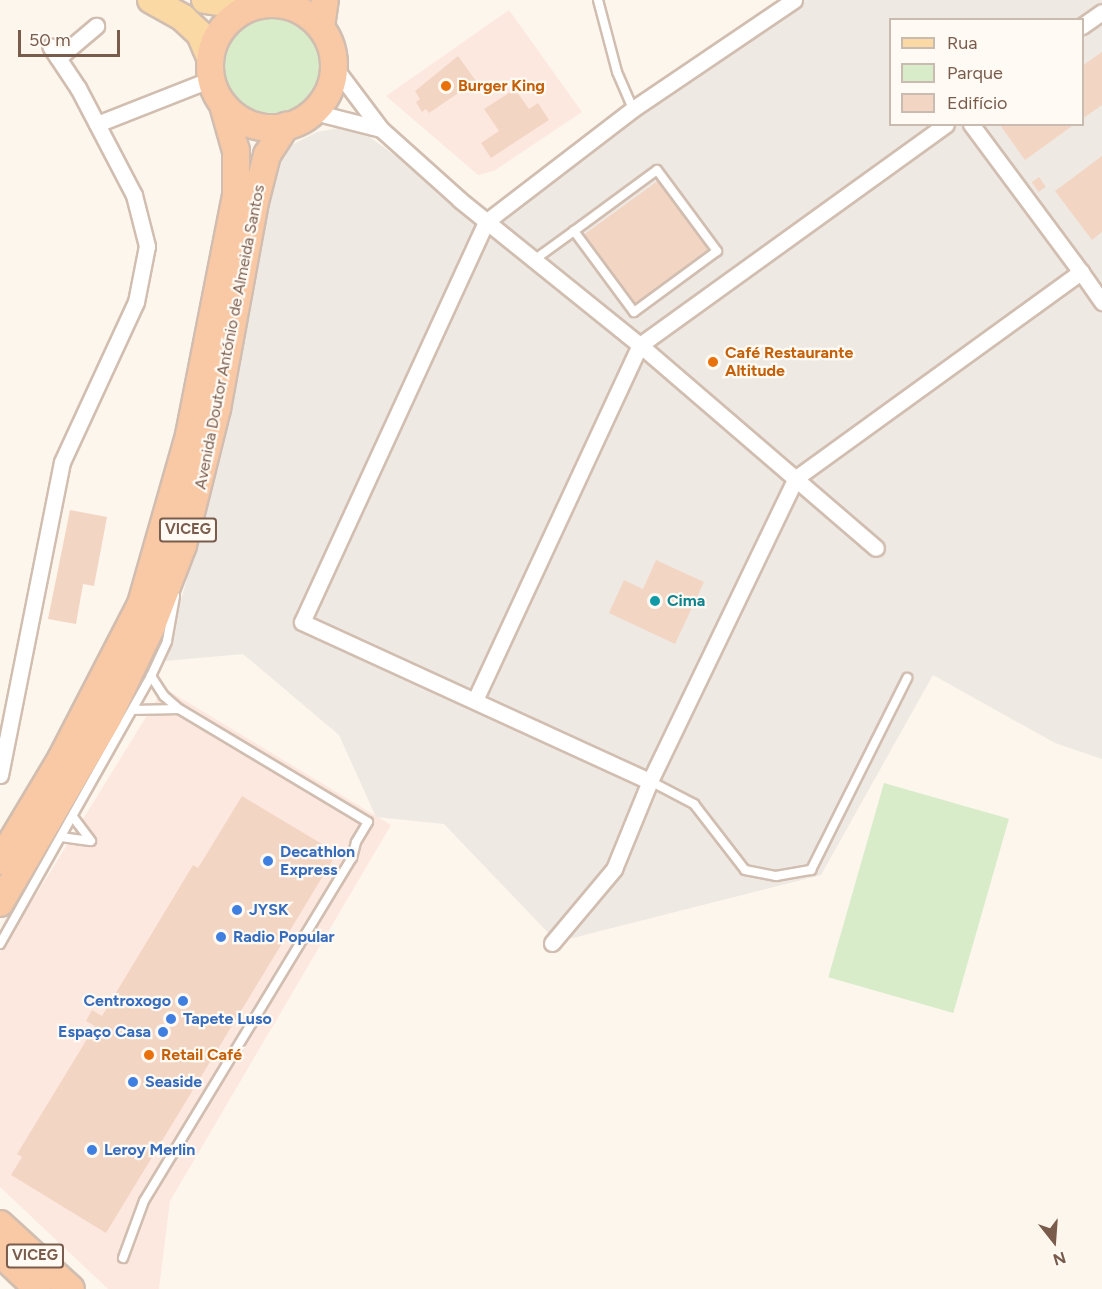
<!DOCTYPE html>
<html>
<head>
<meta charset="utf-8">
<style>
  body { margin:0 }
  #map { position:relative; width:1102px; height:1289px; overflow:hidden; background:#fdf6ec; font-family:Figtree,sans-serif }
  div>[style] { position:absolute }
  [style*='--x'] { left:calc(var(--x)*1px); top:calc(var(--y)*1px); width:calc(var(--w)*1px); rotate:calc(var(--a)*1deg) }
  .commercial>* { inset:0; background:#fde8e0 }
  .industrial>* { inset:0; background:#efe9e4 }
  .green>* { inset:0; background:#d8ecc9; transform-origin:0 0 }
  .round { border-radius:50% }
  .building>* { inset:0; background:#f3d5c3; transform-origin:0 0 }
  .roads { filter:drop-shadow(2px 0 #d1beb0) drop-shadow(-2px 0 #d1beb0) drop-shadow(0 2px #d1beb0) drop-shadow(0 -2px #d1beb0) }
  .service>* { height:8px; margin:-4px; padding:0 4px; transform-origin:4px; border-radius:4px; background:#fff }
  .minor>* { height:15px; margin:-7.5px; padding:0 7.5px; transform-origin:7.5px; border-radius:7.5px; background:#fff }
  .primary>* { height:26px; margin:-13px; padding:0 13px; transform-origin:13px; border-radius:13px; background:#fbd9a5 }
  .trunk>* { height:26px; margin:-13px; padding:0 13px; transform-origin:13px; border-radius:13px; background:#f9c8a4 }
  .trunk>.ring { margin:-13px; padding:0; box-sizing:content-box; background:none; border:26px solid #f9c8a4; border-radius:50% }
  .dots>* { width:16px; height:16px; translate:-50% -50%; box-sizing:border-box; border:3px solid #fffaf3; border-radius:50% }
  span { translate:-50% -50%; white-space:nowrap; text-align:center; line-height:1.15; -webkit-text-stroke:4.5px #fffaf3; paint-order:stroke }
  .shield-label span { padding:2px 4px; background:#fffaf3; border:2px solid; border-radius:4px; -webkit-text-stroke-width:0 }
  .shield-label { font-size:15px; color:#7a5c4d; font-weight:700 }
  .food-label { font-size:16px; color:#c56008; font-weight:700 }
  .left { translate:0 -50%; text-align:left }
  .street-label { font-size:16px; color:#7a5c4d }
  .culture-label { font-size:16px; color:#0d838f; font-weight:700 }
  .shop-label { font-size:16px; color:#366cbe; font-weight:700 }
  .right { translate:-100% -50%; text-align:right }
  .legend { position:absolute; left:889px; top:18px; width:195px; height:108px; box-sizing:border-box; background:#fffaf3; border:2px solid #cabbb1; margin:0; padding:8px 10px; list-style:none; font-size:18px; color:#7a5c4d }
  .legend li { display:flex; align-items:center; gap:12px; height:30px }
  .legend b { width:30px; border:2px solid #cabbb1 }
  .north { position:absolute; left:1024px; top:1211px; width:60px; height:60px; -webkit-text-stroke:4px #fffaf3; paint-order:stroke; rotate:163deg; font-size:16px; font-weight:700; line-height:24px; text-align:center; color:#7a5c4d }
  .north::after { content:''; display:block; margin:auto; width:21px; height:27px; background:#7a5c4d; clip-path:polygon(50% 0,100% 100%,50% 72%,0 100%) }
  .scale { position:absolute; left:18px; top:30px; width:102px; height:27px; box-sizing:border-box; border:3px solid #7a5c4d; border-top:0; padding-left:8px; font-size:18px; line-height:21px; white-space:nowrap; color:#7a5c4d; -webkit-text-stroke:4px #fffaf3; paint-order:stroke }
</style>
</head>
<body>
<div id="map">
  <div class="commercial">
    <div style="clip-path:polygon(509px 10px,582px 112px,494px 171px,478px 175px,386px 96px)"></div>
    <div style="clip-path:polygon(164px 688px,391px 825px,170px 1201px,159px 1289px,108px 1289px,0 1187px,0 953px)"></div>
  </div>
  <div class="industrial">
    <div style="clip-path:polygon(evenodd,794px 0,1102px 0,1102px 759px,1055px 743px,933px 675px,821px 875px,557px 942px,444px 824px,376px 817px,339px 735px,243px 654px,154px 662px,181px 600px,221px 456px,273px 170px,288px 147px,317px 132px,344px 127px,367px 135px,486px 222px,794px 0,890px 20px,1082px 20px,1082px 124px,890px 124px,890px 20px)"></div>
  </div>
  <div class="green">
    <div class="round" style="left:224px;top:17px;width:96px;height:96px"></div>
    <div style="left:884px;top:783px;width:130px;height:202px;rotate:16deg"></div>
  </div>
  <div class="building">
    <div style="clip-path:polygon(1102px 52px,1102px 105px,1082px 119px,1082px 66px)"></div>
    <div style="clip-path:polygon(458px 56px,476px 81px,429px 113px,426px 109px,422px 112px,416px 102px,420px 99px,415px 91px)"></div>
    <div style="clip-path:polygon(515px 89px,529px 109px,538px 103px,549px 120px,491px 158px,481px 143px,499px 131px,484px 109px)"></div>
    <div style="clip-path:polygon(1075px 124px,1025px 160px,1000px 125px,1002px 124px)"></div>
    <div style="clip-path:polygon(1102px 156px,1102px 232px,1092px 240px,1055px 191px)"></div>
    <div style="left:1039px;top:177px;width:12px;height:9px;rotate:55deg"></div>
    <div style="left:659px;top:180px;width:87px;height:94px;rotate:54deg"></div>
    <div style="clip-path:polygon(70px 510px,107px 517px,94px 586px,83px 584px,76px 624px,48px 619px)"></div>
    <div style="clip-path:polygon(656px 560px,704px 582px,675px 644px,609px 613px,624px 580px,643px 589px)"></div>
    <div style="clip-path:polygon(242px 796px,337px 853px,106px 1233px,11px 1175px,22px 1157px,17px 1154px,95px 1026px,86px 1021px,92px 1010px,102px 1016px,193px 865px,198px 868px)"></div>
  </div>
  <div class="roads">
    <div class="service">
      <div style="--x:598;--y:0;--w:74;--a:75.2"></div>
      <div style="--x:617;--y:72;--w:40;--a:66.6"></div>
      <div style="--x:534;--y:260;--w:49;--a:-35.9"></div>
      <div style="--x:574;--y:231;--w:103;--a:-36.3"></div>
      <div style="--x:657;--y:170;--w:101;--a:53.5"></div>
      <div style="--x:717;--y:251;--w:103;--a:143.7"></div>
      <div style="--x:634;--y:312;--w:101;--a:-126.5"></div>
      <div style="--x:133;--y:710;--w:45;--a:-1.3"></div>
      <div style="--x:650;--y:781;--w:50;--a:27.6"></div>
      <div style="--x:694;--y:804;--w:83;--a:52.3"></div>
      <div style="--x:745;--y:870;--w:32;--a:11"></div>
      <div style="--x:776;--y:876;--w:36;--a:-10"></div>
      <div style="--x:811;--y:870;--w:215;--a:-63.4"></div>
      <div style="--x:73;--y:817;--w:30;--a:53"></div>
      <div style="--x:61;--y:837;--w:29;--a:8"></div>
      <div style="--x:0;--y:944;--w:308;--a:-60.6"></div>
      <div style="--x:151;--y:676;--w:38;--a:-65"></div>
      <div style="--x:167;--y:641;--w:46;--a:-79.9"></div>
      <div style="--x:123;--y:1258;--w:61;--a:-69.8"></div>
      <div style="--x:144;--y:1201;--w:401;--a:-58.8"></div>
      <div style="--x:352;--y:858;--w:16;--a:-76"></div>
      <div style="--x:356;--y:842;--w:23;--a:-59"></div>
      <div style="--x:368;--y:822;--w:220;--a:-149.1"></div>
      <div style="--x:179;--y:709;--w:20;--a:-139"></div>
      <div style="--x:164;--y:696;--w:24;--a:-123"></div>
    </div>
    <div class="minor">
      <div style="--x:794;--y:0;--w:194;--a:145.9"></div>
      <div style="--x:633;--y:109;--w:185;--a:142.5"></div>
      <div style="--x:486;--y:222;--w:440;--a:114.7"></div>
      <div style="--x:302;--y:622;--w:383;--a:24.6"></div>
      <div style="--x:650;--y:781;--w:336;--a:-64.3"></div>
      <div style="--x:796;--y:478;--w:352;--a:-35.9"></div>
      <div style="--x:1081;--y:272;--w:37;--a:55"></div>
      <div style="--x:1082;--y:26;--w:24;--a:-35"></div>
      <div style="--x:58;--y:58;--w:50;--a:-40.1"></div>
      <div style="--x:335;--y:68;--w:76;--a:53"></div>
      <div style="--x:381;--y:129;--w:106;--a:41.9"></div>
      <div style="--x:460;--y:200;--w:231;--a:38.9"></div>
      <div style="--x:640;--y:345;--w:311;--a:40.7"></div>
      <div style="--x:314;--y:112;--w:69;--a:14.2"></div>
      <div style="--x:97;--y:124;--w:123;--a:-21.5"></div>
      <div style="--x:971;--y:124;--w:184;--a:53.4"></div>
      <div style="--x:475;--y:700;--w:391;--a:-65.1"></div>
      <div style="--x:640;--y:345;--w:377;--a:-35.8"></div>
      <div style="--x:0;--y:775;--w:319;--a:-78.8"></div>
      <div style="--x:62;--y:462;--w:176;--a:-65.2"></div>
      <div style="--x:136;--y:302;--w:57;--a:-78.9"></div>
      <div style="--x:147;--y:246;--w:53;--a:-104.3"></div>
      <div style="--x:134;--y:195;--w:121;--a:-117.6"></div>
      <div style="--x:78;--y:88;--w:50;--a:-123.7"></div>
      <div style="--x:552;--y:943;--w:97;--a:-50"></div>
      <div style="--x:614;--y:869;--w:95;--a:-67.8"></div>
    </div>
    <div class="primary">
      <div style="--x:151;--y:0;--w:37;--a:29"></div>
      <div style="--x:183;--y:18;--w:23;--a:43"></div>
      <div style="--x:200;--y:34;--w:25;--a:67"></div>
      <div style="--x:205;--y:0;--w:47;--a:8.7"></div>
    </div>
    <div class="trunk">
      <div class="ring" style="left:210px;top:4px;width:98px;height:98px"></div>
      <div style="--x:321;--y:27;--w:27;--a:-82"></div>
      <div style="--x:0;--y:861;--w:119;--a:-59.1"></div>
      <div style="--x:61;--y:759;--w:174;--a:-62.7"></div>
      <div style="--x:141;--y:604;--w:176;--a:-74.1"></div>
      <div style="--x:189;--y:435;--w:245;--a:-78.9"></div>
      <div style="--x:236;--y:195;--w:44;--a:-90"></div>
      <div style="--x:236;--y:151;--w:48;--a:-105.8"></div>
      <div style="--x:0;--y:903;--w:214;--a:-59.7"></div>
      <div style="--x:108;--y:718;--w:100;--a:-64.5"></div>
      <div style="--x:151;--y:628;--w:89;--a:-68.9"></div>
      <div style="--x:183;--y:545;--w:140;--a:-76"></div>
      <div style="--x:217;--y:409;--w:210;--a:-79.6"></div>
      <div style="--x:255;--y:202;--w:49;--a:-75.7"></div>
      <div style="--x:267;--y:155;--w:35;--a:-57"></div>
      <div style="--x:0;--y:1224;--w:96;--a:42.5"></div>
      <div style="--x:0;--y:1253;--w:52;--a:43.5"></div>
    </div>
  </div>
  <div class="dots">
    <div style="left:446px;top:86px;background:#e8710a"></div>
    <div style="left:713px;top:362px;background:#e8710a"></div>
    <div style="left:655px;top:601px;background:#0f9aa8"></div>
    <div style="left:268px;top:861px;background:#3f7fe0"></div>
    <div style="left:237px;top:910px;background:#3f7fe0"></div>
    <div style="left:221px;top:937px;background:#3f7fe0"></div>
    <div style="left:183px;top:1001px;background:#3f7fe0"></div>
    <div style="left:171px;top:1019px;background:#3f7fe0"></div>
    <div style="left:163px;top:1032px;background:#3f7fe0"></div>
    <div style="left:149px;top:1055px;background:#e8710a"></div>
    <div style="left:133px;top:1082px;background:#3f7fe0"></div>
    <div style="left:92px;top:1150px;background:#3f7fe0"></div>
  </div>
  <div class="shield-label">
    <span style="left:188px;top:530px">VICEG</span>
    <span style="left:35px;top:1256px">VICEG</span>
  </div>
  <div class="food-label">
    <span class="left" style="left:458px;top:86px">Burger King</span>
    <span class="left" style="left:725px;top:362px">Café Restaurante<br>Altitude</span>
    <span class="left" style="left:161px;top:1055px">Retail Café</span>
  </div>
  <div class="street-label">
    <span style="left:230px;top:337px;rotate:-79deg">Avenida Doutor António de Almeida Santos</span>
  </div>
  <div class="culture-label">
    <span class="left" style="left:667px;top:601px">Cima</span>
  </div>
  <div class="shop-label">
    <span class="left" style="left:280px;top:861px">Decathlon<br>Express</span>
    <span class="left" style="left:249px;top:910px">JYSK</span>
    <span class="left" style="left:233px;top:937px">Radio Popular</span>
    <span class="right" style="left:171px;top:1001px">Centroxogo</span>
    <span class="left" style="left:183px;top:1019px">Tapete Luso</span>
    <span class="right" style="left:151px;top:1032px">Espaço Casa</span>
    <span class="left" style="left:145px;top:1082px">Seaside</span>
    <span class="left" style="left:104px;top:1150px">Leroy Merlin</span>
  </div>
  <ul class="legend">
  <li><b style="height:8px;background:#fbd9a5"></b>Rua</li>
  <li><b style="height:16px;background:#d8ecc9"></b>Parque</li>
  <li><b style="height:16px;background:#f3d5c3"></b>Edifício</li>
  </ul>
  <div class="north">N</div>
  <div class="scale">50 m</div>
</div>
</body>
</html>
